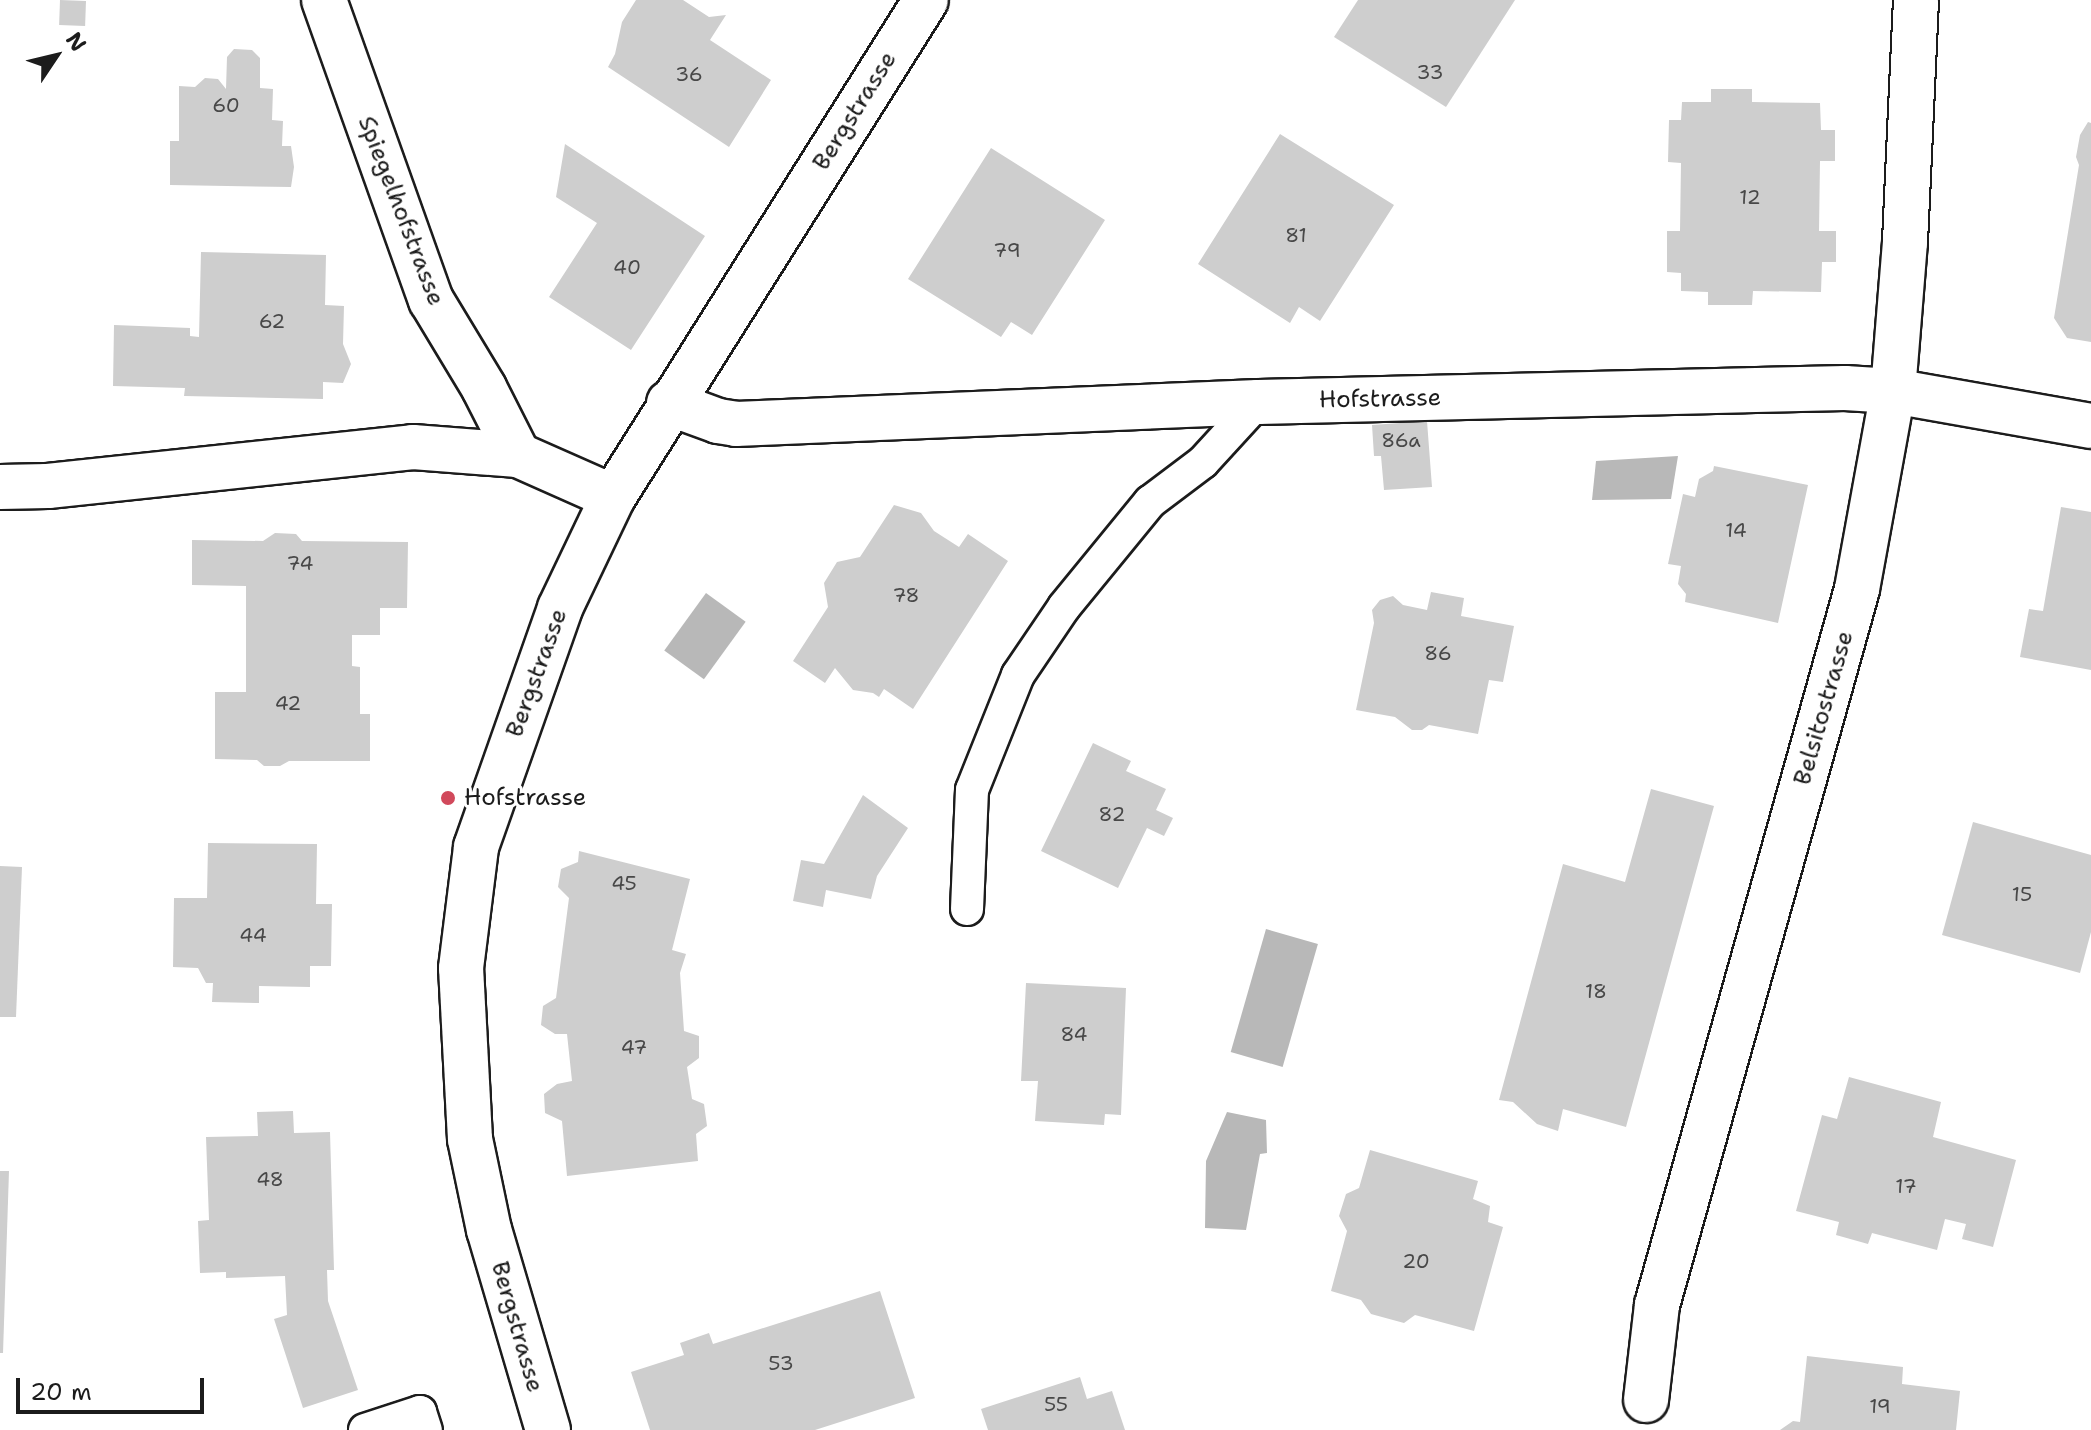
<!DOCTYPE html>
<html>
<head>
<meta charset="utf-8">
<style>
  body { margin:0 }
  #map { position:relative; width:2091px; height:1430px; overflow:hidden; background:#fff; font-family:"Shantell Sans",sans-serif }
  div>[style] { position:absolute }
  [style*='--x'] { left:calc(var(--x)*1px); top:calc(var(--y)*1px); width:calc(var(--w)*1px); rotate:calc(var(--a)*1deg) }
  .water>* { inset:0; background:#b8b8b8; transform-origin:0 0 }
  .building>* { inset:0; background:#cecece; transform-origin:0 0 }
  .roads { filter:drop-shadow(2px 0 #1c1c1c) drop-shadow(-2px 0 #1c1c1c) drop-shadow(0 2px #1c1c1c) drop-shadow(0 -2px #1c1c1c) }
  .lane>* { height:32px; margin:-16px; padding:0 16px; transform-origin:16px; border-radius:16px; background:#fff }
  .street>* { height:44px; margin:-22px; padding:0 22px; transform-origin:22px; border-radius:22px; background:#fff }
  .secondary>* { height:44px; margin:-22px; padding:0 22px; transform-origin:22px; border-radius:22px; background:#fff }
  .dots>* { width:22px; height:22px; translate:-50% -50%; box-sizing:border-box; border:4px solid #fff; border-radius:50% }
  span { translate:-50% -50%; white-space:nowrap; text-align:center; line-height:1.15; -webkit-text-stroke:6px #fff; paint-order:stroke }
  .number-label { font-size:20px; color:#484848 }
  .number-label span { -webkit-text-stroke-width:0 }
  .street-label { font-size:24px; color:#1c1c1c }
  .poi-label { font-size:24px; color:#1c1c1c }
  .left { translate:0 -50%; text-align:left }
  .north { position:absolute; left:16px; top:16px; width:80px; height:80px; -webkit-text-stroke:6px #fff; paint-order:stroke; rotate:55deg; font-size:22px; font-weight:700; line-height:32px; text-align:center; color:#1c1c1c }
  .north::after { content:''; display:block; margin:auto; width:28px; height:36px; background:#1c1c1c; clip-path:polygon(50% 0,100% 100%,50% 72%,0 100%) }
  .scale { position:absolute; left:16px; top:1378px; width:188px; height:36px; box-sizing:border-box; border:4px solid #1c1c1c; border-top:0; padding-left:10px; font-size:24px; line-height:28px; white-space:nowrap; color:#1c1c1c; -webkit-text-stroke:6px #fff; paint-order:stroke }
</style>
</head>
<body>
<div id="map">
  <div class="water">
    <div style="clip-path:polygon(1678px 456px,1671px 499px,1592px 500px,1596px 461px)"></div>
    <div style="left:706px;top:593px;width:49px;height:71px;rotate:36deg"></div>
    <div style="left:1266px;top:929px;width:54px;height:128px;rotate:16deg"></div>
    <div style="clip-path:polygon(1227px 1112px,1266px 1120px,1267px 1153px,1260px 1154px,1246px 1230px,1205px 1228px,1206px 1161px)"></div>
  </div>
  <div class="building">
    <div style="left:60px;top:0;width:26px;height:25px;rotate:2deg"></div>
    <div style="clip-path:polygon(636px 0,683px 0,709px 17px,726px 15px,710px 40px,771px 80px,729px 147px,608px 67px,615px 54px,622px 22px)"></div>
    <div style="clip-path:polygon(1358px 0,1515px 0,1446px 107px,1334px 37px)"></div>
    <div style="clip-path:polygon(234px 49px,252px 50px,260px 58px,260px 88px,273px 89px,272px 120px,283px 121px,282px 146px,291px 146px,294px 167px,291px 187px,170px 185px,170px 141px,179px 141px,179px 86px,195px 87px,205px 78px,218px 79px,226px 89px,227px 57px)"></div>
    <div style="clip-path:polygon(1711px 89px,1752px 89px,1752px 102px,1820px 103px,1821px 130px,1835px 130px,1835px 161px,1820px 161px,1819px 231px,1836px 231px,1836px 262px,1822px 262px,1821px 292px,1753px 291px,1752px 305px,1708px 305px,1708px 292px,1681px 291px,1681px 273px,1667px 272px,1667px 231px,1680px 231px,1681px 163px,1668px 162px,1669px 120px,1681px 120px,1682px 102px,1711px 102px)"></div>
    <div style="clip-path:polygon(2088px 122px,2091px 123px,2091px 342px,2067px 338px,2054px 318px,2079px 165px,2076px 157px,2080px 135px)"></div>
    <div style="clip-path:polygon(1280px 134px,1394px 205px,1320px 321px,1299px 307px,1290px 323px,1198px 264px)"></div>
    <div style="clip-path:polygon(565px 144px,705px 236px,631px 350px,549px 297px,597px 223px,556px 197px)"></div>
    <div style="clip-path:polygon(991px 148px,1105px 220px,1032px 335px,1011px 322px,1001px 337px,908px 279px)"></div>
    <div style="clip-path:polygon(201px 252px,326px 255px,325px 305px,344px 306px,343px 344px,351px 364px,343px 383px,323px 382px,323px 399px,184px 396px,185px 388px,113px 386px,114px 325px,190px 328px,190px 336px,199px 337px)"></div>
    <div style="clip-path:polygon(1427px 421px,1432px 487px,1384px 490px,1381px 456px,1374px 456px,1372px 425px)"></div>
    <div style="clip-path:polygon(1714px 466px,1808px 485px,1778px 623px,1685px 602px,1686px 594px,1678px 584px,1681px 566px,1668px 564px,1683px 494px,1695px 497px,1699px 479px,1713px 471px)"></div>
    <div style="clip-path:polygon(894px 505px,921px 513px,934px 531px,959px 547px,968px 534px,1008px 561px,913px 709px,884px 689px,879px 697px,873px 693px,853px 690px,835px 668px,825px 683px,793px 661px,828px 607px,824px 583px,837px 562px,860px 557px)"></div>
    <div style="clip-path:polygon(2061px 507px,2091px 512px,2091px 670px,2020px 657px,2029px 609px,2043px 611px)"></div>
    <div style="clip-path:polygon(275px 533px,296px 534px,302px 541px,408px 542px,407px 608px,380px 608px,380px 635px,352px 635px,352px 666px,360px 667px,360px 714px,370px 714px,370px 761px,289px 761px,280px 766px,264px 766px,257px 760px,215px 759px,215px 692px,246px 692px,246px 586px,192px 585px,192px 540px,263px 541px)"></div>
    <div style="clip-path:polygon(1431px 592px,1464px 598px,1461px 616px,1514px 626px,1503px 682px,1489px 680px,1478px 734px,1429px 725px,1422px 730px,1412px 730px,1395px 717px,1356px 710px,1374px 623px,1372px 610px,1380px 600px,1393px 596px,1403px 605px,1427px 610px)"></div>
    <div style="clip-path:polygon(1093px 743px,1131px 761px,1126px 771px,1166px 789px,1156px 810px,1173px 818px,1164px 836px,1147px 828px,1118px 888px,1041px 851px)"></div>
    <div style="clip-path:polygon(1651px 789px,1714px 806px,1626px 1127px,1563px 1109px,1558px 1131px,1537px 1124px,1513px 1102px,1499px 1100px,1563px 864px,1625px 882px)"></div>
    <div style="clip-path:polygon(863px 795px,908px 828px,877px 876px,871px 899px,826px 890px,823px 907px,793px 901px,801px 860px,824px 864px)"></div>
    <div style="clip-path:polygon(1973px 822px,2091px 855px,2091px 932px,2080px 973px,1942px 935px)"></div>
    <div style="clip-path:polygon(208px 843px,317px 844px,316px 904px,332px 904px,331px 966px,310px 966px,310px 987px,259px 986px,259px 1003px,212px 1002px,213px 983px,206px 983px,198px 968px,173px 967px,174px 898px,207px 898px)"></div>
    <div style="clip-path:polygon(579px 851px,690px 879px,672px 950px,686px 954px,680px 973px,684px 1031px,699px 1036px,699px 1058px,687px 1067px,692px 1099px,704px 1104px,707px 1126px,696px 1134px,698px 1161px,567px 1176px,562px 1121px,545px 1113px,544px 1094px,557px 1084px,572px 1081px,567px 1034px,555px 1034px,541px 1025px,543px 1006px,556px 998px,569px 898px,558px 887px,561px 869px,578px 862px)"></div>
    <div style="clip-path:polygon(0 866px,22px 867px,16px 1017px,0 1017px)"></div>
    <div style="clip-path:polygon(1026px 983px,1126px 988px,1121px 1115px,1105px 1114px,1104px 1125px,1035px 1121px,1038px 1081px,1021px 1081px)"></div>
    <div style="clip-path:polygon(1849px 1077px,1941px 1102px,1933px 1137px,2016px 1160px,1993px 1247px,1962px 1239px,1966px 1224px,1945px 1219px,1937px 1250px,1872px 1233px,1868px 1244px,1836px 1235px,1839px 1222px,1796px 1211px,1822px 1115px,1837px 1119px)"></div>
    <div style="clip-path:polygon(293px 1111px,294px 1133px,330px 1132px,334px 1270px,327px 1270px,328px 1301px,358px 1390px,303px 1408px,274px 1319px,287px 1315px,285px 1276px,226px 1278px,226px 1272px,200px 1273px,198px 1221px,209px 1220px,206px 1137px,258px 1136px,257px 1112px)"></div>
    <div style="clip-path:polygon(1370px 1150px,1478px 1181px,1473px 1199px,1490px 1206px,1488px 1222px,1503px 1227px,1474px 1331px,1415px 1315px,1404px 1323px,1371px 1314px,1361px 1300px,1331px 1291px,1347px 1231px,1339px 1216px,1346px 1194px,1359px 1188px)"></div>
    <div style="clip-path:polygon(0 1171px,9px 1171px,3px 1353px,0 1353px)"></div>
    <div style="clip-path:polygon(880px 1291px,915px 1398px,815px 1430px,650px 1430px,631px 1372px,684px 1355px,680px 1343px,709px 1333px,713px 1344px)"></div>
    <div style="clip-path:polygon(1807px 1356px,1903px 1367px,1902px 1384px,1960px 1391px,1956px 1430px,1780px 1430px,1793px 1421px,1800px 1422px)"></div>
    <div style="clip-path:polygon(1080px 1377px,1087px 1399px,1112px 1391px,1125px 1430px,988px 1430px,981px 1409px)"></div>
  </div>
  <div class="roads">
    <div class="lane">
      <div style="--x:967;--y:909;--w:119;--a:-87.6"></div>
      <div style="--x:972;--y:790;--w:124;--a:-68.2"></div>
      <div style="--x:1018;--y:675;--w:82;--a:-55.9"></div>
      <div style="--x:1064;--y:607;--w:136;--a:-50.7"></div>
      <div style="--x:1150;--y:502;--w:66;--a:-37"></div>
      <div style="--x:1203;--y:462;--w:81;--a:-47.5"></div>
      <div style="--x:365;--y:1430;--w:58;--a:-18.1"></div>
      <div style="--x:420;--y:1412;--w:19;--a:72"></div>
    </div>
    <div class="street">
      <div style="--x:324;--y:0;--w:319;--a:70.4"></div>
      <div style="--x:431;--y:300;--w:103;--a:58.9"></div>
      <div style="--x:484;--y:388;--w:75;--a:63.1"></div>
      <div style="--x:669;--y:403;--w:52;--a:20.2"></div>
      <div style="--x:718;--y:421;--w:18;--a:9"></div>
      <div style="--x:736;--y:424;--w:522;--a:-2.41"></div>
      <div style="--x:1258;--y:402;--w:587;--a:-1.37"></div>
      <div style="--x:1845;--y:388;--w:48;--a:3.6"></div>
      <div style="--x:1893;--y:391;--w:201;--a:10"></div>
      <div style="--x:0;--y:487;--w:48;--a:-1.2"></div>
      <div style="--x:48;--y:486;--w:367;--a:-6.1"></div>
      <div style="--x:413;--y:447;--w:105;--a:4.4"></div>
      <div style="--x:518;--y:455;--w:104;--a:23.9"></div>
      <div style="--x:1646;--y:1400;--w:96;--a:-83.4"></div>
      <div style="--x:1657;--y:1305;--w:743;--a:-74.39"></div>
      <div style="--x:1857;--y:589;--w:201;--a:-79.7"></div>
      <div style="--x:1893;--y:391;--w:149;--a:-85.4"></div>
      <div style="--x:1905;--y:242;--w:242;--a:-87.4"></div>
    </div>
    <div class="secondary">
      <div style="--x:548;--y:1430;--w:209;--a:-106.4"></div>
      <div style="--x:489;--y:1230;--w:93;--a:-101.8"></div>
      <div style="--x:470;--y:1139;--w:171;--a:-93"></div>
      <div style="--x:461;--y:968;--w:122;--a:-82.9"></div>
      <div style="--x:476;--y:847;--w:253;--a:-70.6"></div>
      <div style="--x:560;--y:608;--w:123;--a:-64.5"></div>
      <div style="--x:613;--y:497;--w:587;--a:-57.8"></div>
    </div>
  </div>
  <div class="dots">
    <div style="left:448px;top:798px;background:#d1495b"></div>
  </div>
  <div class="number-label">
    <span style="left:1430px;top:72px">33</span>
    <span style="left:689px;top:74px">36</span>
    <span style="left:226px;top:105px">60</span>
    <span style="left:1750px;top:197px">12</span>
    <span style="left:1296px;top:235px">81</span>
    <span style="left:1007px;top:250px">79</span>
    <span style="left:627px;top:267px">40</span>
    <span style="left:272px;top:321px">62</span>
    <span style="left:1401px;top:440px">86a</span>
    <span style="left:1736px;top:530px">14</span>
    <span style="left:300px;top:563px">74</span>
    <span style="left:906px;top:595px">78</span>
    <span style="left:1438px;top:653px">86</span>
    <span style="left:288px;top:703px">42</span>
    <span style="left:1112px;top:814px">82</span>
    <span style="left:624px;top:883px">45</span>
    <span style="left:2022px;top:894px">15</span>
    <span style="left:253px;top:935px">44</span>
    <span style="left:1596px;top:991px">18</span>
    <span style="left:1074px;top:1034px">84</span>
    <span style="left:634px;top:1047px">47</span>
    <span style="left:270px;top:1179px">48</span>
    <span style="left:1906px;top:1186px">17</span>
    <span style="left:1416px;top:1261px">20</span>
    <span style="left:781px;top:1363px">53</span>
    <span style="left:1056px;top:1404px">55</span>
    <span style="left:1880px;top:1406px">19</span>
  </div>
  <div class="street-label">
    <span style="left:855px;top:111px;rotate:-58deg">Bergstrasse</span>
    <span style="left:401px;top:211px;rotate:69deg">Spiegelhofstrasse</span>
    <span style="left:1380px;top:399px;rotate:-1deg">Hofstrasse</span>
    <span style="left:537px;top:673px;rotate:-70deg">Bergstrasse</span>
    <span style="left:1824px;top:708px;rotate:-74deg">Belsitostrasse</span>
    <span style="left:517px;top:1327px;rotate:74deg">Bergstrasse</span>
  </div>
  <div class="poi-label">
    <span class="left" style="left:464px;top:798px">Hofstrasse</span>
  </div>
  <div class="north">N</div>
  <div class="scale">20 m</div>
</div>
</body>
</html>
